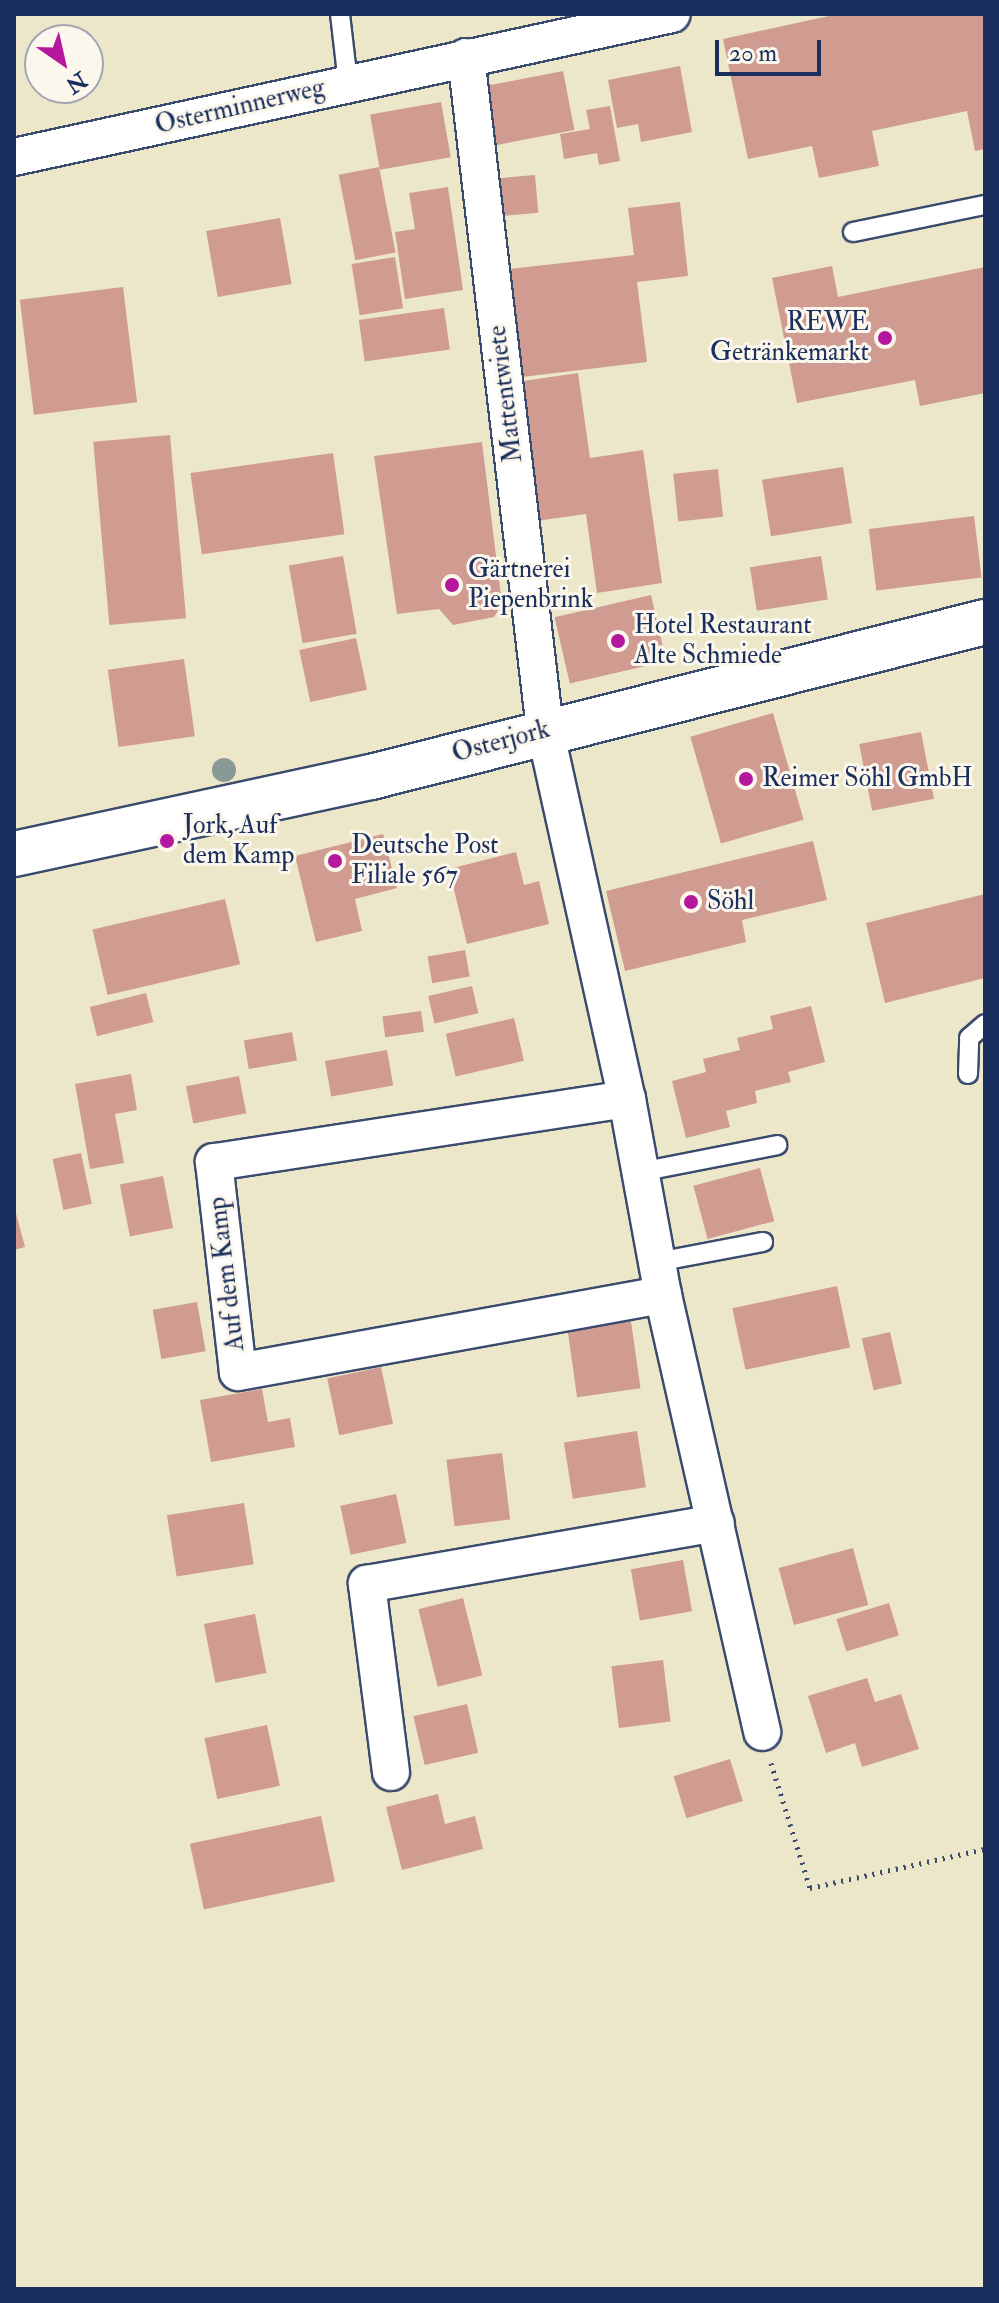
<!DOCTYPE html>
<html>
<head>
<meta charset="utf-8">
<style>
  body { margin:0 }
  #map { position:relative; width:999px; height:2303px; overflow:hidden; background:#ede7ca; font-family:"IM FELL Double Pica",serif }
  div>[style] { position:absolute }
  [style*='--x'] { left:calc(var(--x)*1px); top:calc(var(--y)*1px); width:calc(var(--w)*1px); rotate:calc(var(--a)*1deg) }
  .building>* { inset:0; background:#d09c92; transform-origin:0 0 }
  .path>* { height:5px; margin-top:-2.5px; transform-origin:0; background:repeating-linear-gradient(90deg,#3a4b6e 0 2px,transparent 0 8px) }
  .roads { filter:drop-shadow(2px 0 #3a4b6e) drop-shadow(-2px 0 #3a4b6e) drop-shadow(0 2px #3a4b6e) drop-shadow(0 -2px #3a4b6e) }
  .service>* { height:18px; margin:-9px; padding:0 9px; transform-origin:9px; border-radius:9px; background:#fff }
  .minor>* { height:36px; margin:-18px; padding:0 18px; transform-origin:18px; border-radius:18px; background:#fff }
  .secondary>* { height:44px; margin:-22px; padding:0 22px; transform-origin:22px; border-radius:22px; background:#fff }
  .trees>* { width:24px; height:24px; margin:-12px; border-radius:50%; background:#889996 }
  .dots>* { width:22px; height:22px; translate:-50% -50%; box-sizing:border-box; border:4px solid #fbf7ec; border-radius:50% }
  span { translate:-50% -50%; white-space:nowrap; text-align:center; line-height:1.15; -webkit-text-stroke:6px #fbf7ec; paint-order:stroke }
  .street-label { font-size:26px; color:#1b2f5e }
  .poi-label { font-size:26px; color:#1b2f5e }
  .right { translate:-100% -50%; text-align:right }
  .left { translate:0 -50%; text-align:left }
  .frame { position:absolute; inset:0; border:16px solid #1b2f5e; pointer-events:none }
  .north { position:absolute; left:24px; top:24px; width:80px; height:80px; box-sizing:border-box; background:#fbf7ec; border:2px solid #a1a7b3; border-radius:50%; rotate:146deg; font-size:22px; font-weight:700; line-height:32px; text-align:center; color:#1b2f5e }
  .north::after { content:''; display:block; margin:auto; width:28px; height:36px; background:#b5179e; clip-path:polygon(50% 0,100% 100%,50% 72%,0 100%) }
  .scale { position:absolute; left:715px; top:40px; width:106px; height:36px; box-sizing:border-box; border:4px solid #1b2f5e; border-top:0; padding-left:10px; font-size:24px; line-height:28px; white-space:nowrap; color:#1b2f5e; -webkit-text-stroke:6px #fbf7ec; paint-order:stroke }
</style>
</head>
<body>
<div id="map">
  <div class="building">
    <div style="clip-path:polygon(838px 14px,985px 14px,985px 149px,975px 151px,967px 111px,872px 131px,879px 166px,819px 178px,812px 146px,748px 159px,723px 39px)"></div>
    <div style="clip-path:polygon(680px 66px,692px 132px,641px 142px,638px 124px,617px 128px,608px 80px)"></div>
    <div style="left:563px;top:71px;width:60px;height:80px;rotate:79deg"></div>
    <div style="left:441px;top:102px;width:56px;height:72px;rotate:80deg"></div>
    <div style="clip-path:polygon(610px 106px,620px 161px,599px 165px,597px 153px,564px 159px,560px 134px,590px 129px,586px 110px)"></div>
    <div style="left:379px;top:167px;width:87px;height:41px;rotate:79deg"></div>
    <div style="left:535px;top:175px;width:38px;height:37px;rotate:85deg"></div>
    <div style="clip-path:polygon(448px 187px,463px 290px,405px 299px,395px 232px,415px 229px,409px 193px)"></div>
    <div style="clip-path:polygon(680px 202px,688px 276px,637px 282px,647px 362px,522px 377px,509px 269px,634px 255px,628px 208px)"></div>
    <div style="left:280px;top:218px;width:67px;height:75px;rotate:80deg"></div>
    <div style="left:395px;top:257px;width:52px;height:44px;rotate:81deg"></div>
    <div style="clip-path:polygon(832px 266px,838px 297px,985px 267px,985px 393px,920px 406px,915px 380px,797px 403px,772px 278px)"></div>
    <div style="left:123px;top:287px;width:116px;height:104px;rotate:83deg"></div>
    <div style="left:444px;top:308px;width:42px;height:86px;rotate:82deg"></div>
    <div style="clip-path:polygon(578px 373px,590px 458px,643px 450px,662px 583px,597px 593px,586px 514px,536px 521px,516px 382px)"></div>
    <div style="left:170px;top:435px;width:184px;height:77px;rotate:85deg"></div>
    <div style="clip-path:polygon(482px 442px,502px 604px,494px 617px,453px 625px,439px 609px,397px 614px,374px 456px)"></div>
    <div style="left:333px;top:453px;width:82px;height:144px;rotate:82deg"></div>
    <div style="left:843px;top:467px;width:57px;height:82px;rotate:81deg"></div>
    <div style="left:718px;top:469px;width:48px;height:45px;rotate:84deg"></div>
    <div style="left:974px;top:516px;width:62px;height:106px;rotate:83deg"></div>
    <div style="left:343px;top:556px;width:79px;height:55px;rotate:80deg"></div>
    <div style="left:821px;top:556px;width:44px;height:72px;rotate:81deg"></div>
    <div style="left:651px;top:595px;width:68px;height:99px;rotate:77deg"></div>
    <div style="left:356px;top:638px;width:53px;height:58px;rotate:78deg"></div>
    <div style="left:184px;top:659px;width:78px;height:77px;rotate:82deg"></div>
    <div style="left:773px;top:713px;width:111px;height:86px;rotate:74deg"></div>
    <div style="left:921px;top:732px;width:68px;height:63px;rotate:79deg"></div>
    <div style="clip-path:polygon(383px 834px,397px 888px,355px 899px,362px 931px,316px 942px,295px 856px)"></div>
    <div style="clip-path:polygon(813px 841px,827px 900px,742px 920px,746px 942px,625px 971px,606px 891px)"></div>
    <div style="clip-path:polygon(516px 852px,524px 885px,539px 881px,549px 924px,467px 944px,449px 869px)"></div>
    <div style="clip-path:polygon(985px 894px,985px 978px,885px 1003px,866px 923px)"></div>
    <div style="left:225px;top:899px;width:67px;height:136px;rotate:77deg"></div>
    <div style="left:465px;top:950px;width:27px;height:38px;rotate:80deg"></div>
    <div style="left:472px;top:986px;width:28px;height:45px;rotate:77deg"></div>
    <div style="left:146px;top:993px;width:30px;height:58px;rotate:76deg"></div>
    <div style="clip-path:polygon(811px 1006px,825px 1062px,788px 1072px,791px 1082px,755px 1091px,757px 1103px,726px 1111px,730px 1127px,686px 1138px,672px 1081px,706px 1072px,703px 1059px,740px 1050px,737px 1038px,773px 1029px,770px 1016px)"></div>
    <div style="left:421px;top:1011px;width:21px;height:39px;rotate:82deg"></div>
    <div style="left:514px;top:1018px;width:44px;height:70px;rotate:77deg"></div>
    <div style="left:292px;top:1032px;width:29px;height:49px;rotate:80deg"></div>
    <div style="left:387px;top:1050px;width:36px;height:63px;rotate:80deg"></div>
    <div style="clip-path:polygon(131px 1074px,137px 1110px,115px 1114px,124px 1163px,90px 1169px,75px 1084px)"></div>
    <div style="left:239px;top:1076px;width:38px;height:54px;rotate:79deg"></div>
    <div style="left:81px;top:1153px;width:52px;height:29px;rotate:78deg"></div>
    <div style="left:760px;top:1168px;width:55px;height:69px;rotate:75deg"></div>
    <div style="left:163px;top:1176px;width:53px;height:44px;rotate:79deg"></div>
    <div style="clip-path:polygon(14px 1206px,25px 1247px,14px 1250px)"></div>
    <div style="left:837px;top:1286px;width:63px;height:107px;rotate:78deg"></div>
    <div style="left:197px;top:1302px;width:50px;height:45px;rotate:80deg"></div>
    <div style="left:631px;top:1321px;width:68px;height:64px;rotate:82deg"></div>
    <div style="left:890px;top:1332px;width:53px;height:29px;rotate:77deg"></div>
    <div style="left:381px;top:1367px;width:58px;height:55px;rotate:78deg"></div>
    <div style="clip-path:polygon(262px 1389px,268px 1422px,290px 1418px,295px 1447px,211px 1462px,200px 1400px)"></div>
    <div style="left:637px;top:1431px;width:57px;height:74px;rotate:81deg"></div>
    <div style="left:502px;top:1453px;width:67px;height:56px;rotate:83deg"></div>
    <div style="left:396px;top:1494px;width:50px;height:57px;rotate:78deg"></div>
    <div style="left:244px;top:1503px;width:62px;height:78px;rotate:81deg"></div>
    <div style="left:853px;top:1548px;width:59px;height:77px;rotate:75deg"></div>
    <div style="left:683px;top:1560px;width:52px;height:53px;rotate:80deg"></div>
    <div style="left:463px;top:1598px;width:80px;height:46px;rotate:76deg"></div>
    <div style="left:889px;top:1603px;width:34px;height:55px;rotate:73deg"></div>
    <div style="left:255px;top:1614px;width:60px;height:52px;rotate:79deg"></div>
    <div style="left:663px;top:1660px;width:62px;height:52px;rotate:83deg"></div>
    <div style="clip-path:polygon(867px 1678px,875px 1702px,901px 1694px,919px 1749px,862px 1767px,855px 1743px,826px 1753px,808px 1696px)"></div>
    <div style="left:467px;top:1704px;width:50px;height:55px;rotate:77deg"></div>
    <div style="left:267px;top:1725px;width:62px;height:64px;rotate:78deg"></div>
    <div style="left:730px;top:1759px;width:44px;height:59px;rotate:73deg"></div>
    <div style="clip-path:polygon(438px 1794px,445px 1824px,475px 1816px,483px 1849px,402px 1870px,386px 1807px)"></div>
    <div style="left:321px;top:1816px;width:67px;height:134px;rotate:78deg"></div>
  </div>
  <div class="path">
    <div style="--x:771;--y:1763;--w:131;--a:72.7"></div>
    <div style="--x:810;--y:1888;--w:179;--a:-12.6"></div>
  </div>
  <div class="roads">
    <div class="service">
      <div style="--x:340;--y:14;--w:69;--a:83.4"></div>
      <div style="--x:853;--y:232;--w:135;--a:-11.6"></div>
      <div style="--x:968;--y:1074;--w:36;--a:-88"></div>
      <div style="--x:969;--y:1038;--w:21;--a:-41"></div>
      <div style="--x:640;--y:1172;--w:140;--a:-11.1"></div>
      <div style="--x:657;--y:1262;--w:108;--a:-10.7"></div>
    </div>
    <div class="minor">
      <div style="--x:466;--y:57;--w:678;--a:83.3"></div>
      <div style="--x:545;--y:730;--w:378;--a:77.5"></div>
      <div style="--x:627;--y:1099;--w:199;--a:79.6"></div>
      <div style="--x:663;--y:1295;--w:448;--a:77.2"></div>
      <div style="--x:14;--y:157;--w:673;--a:-12.26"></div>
      <div style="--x:627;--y:1099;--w:418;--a:171.3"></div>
      <div style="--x:214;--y:1162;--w:211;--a:83.5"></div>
      <div style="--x:238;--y:1372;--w:432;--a:-10.3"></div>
      <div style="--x:391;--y:1772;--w:190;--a:-97.3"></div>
      <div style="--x:367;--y:1584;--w:354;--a:-9.9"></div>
    </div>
    <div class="secondary">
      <div style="--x:14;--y:854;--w:365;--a:-12.2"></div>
      <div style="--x:371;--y:777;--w:633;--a:-14.17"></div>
    </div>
  </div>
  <div class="trees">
    <div style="left:224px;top:770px"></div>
  </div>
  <div class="dots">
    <div style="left:885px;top:338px;background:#b5179e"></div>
    <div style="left:452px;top:585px;background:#b5179e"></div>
    <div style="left:618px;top:641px;background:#b5179e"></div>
    <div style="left:746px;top:779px;background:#b5179e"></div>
    <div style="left:167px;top:841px;background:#b5179e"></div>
    <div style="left:335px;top:861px;background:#b5179e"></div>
    <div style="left:691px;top:902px;background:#b5179e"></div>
  </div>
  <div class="street-label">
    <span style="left:240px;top:107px;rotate:-13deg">Osterminnerweg</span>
    <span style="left:506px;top:394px;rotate:-97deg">Mattentwiete</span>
    <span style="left:501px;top:742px;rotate:-15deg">Osterjork</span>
    <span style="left:227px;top:1274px;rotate:-97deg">Auf dem Kamp</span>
  </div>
  <div class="poi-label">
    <span class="right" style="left:869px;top:338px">REWE<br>Getränkemarkt</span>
    <span class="left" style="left:468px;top:585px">Gärtnerei<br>Piepenbrink</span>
    <span class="left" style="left:634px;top:641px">Hotel Restaurant<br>Alte Schmiede</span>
    <span class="left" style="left:762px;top:779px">Reimer Söhl GmbH</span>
    <span class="left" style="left:183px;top:841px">Jork, Auf<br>dem Kamp</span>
    <span class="left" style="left:351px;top:861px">Deutsche Post<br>Filiale 567</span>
    <span class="left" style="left:707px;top:902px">Söhl</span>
  </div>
  <div class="frame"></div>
  <div class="north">N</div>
  <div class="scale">20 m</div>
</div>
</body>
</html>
